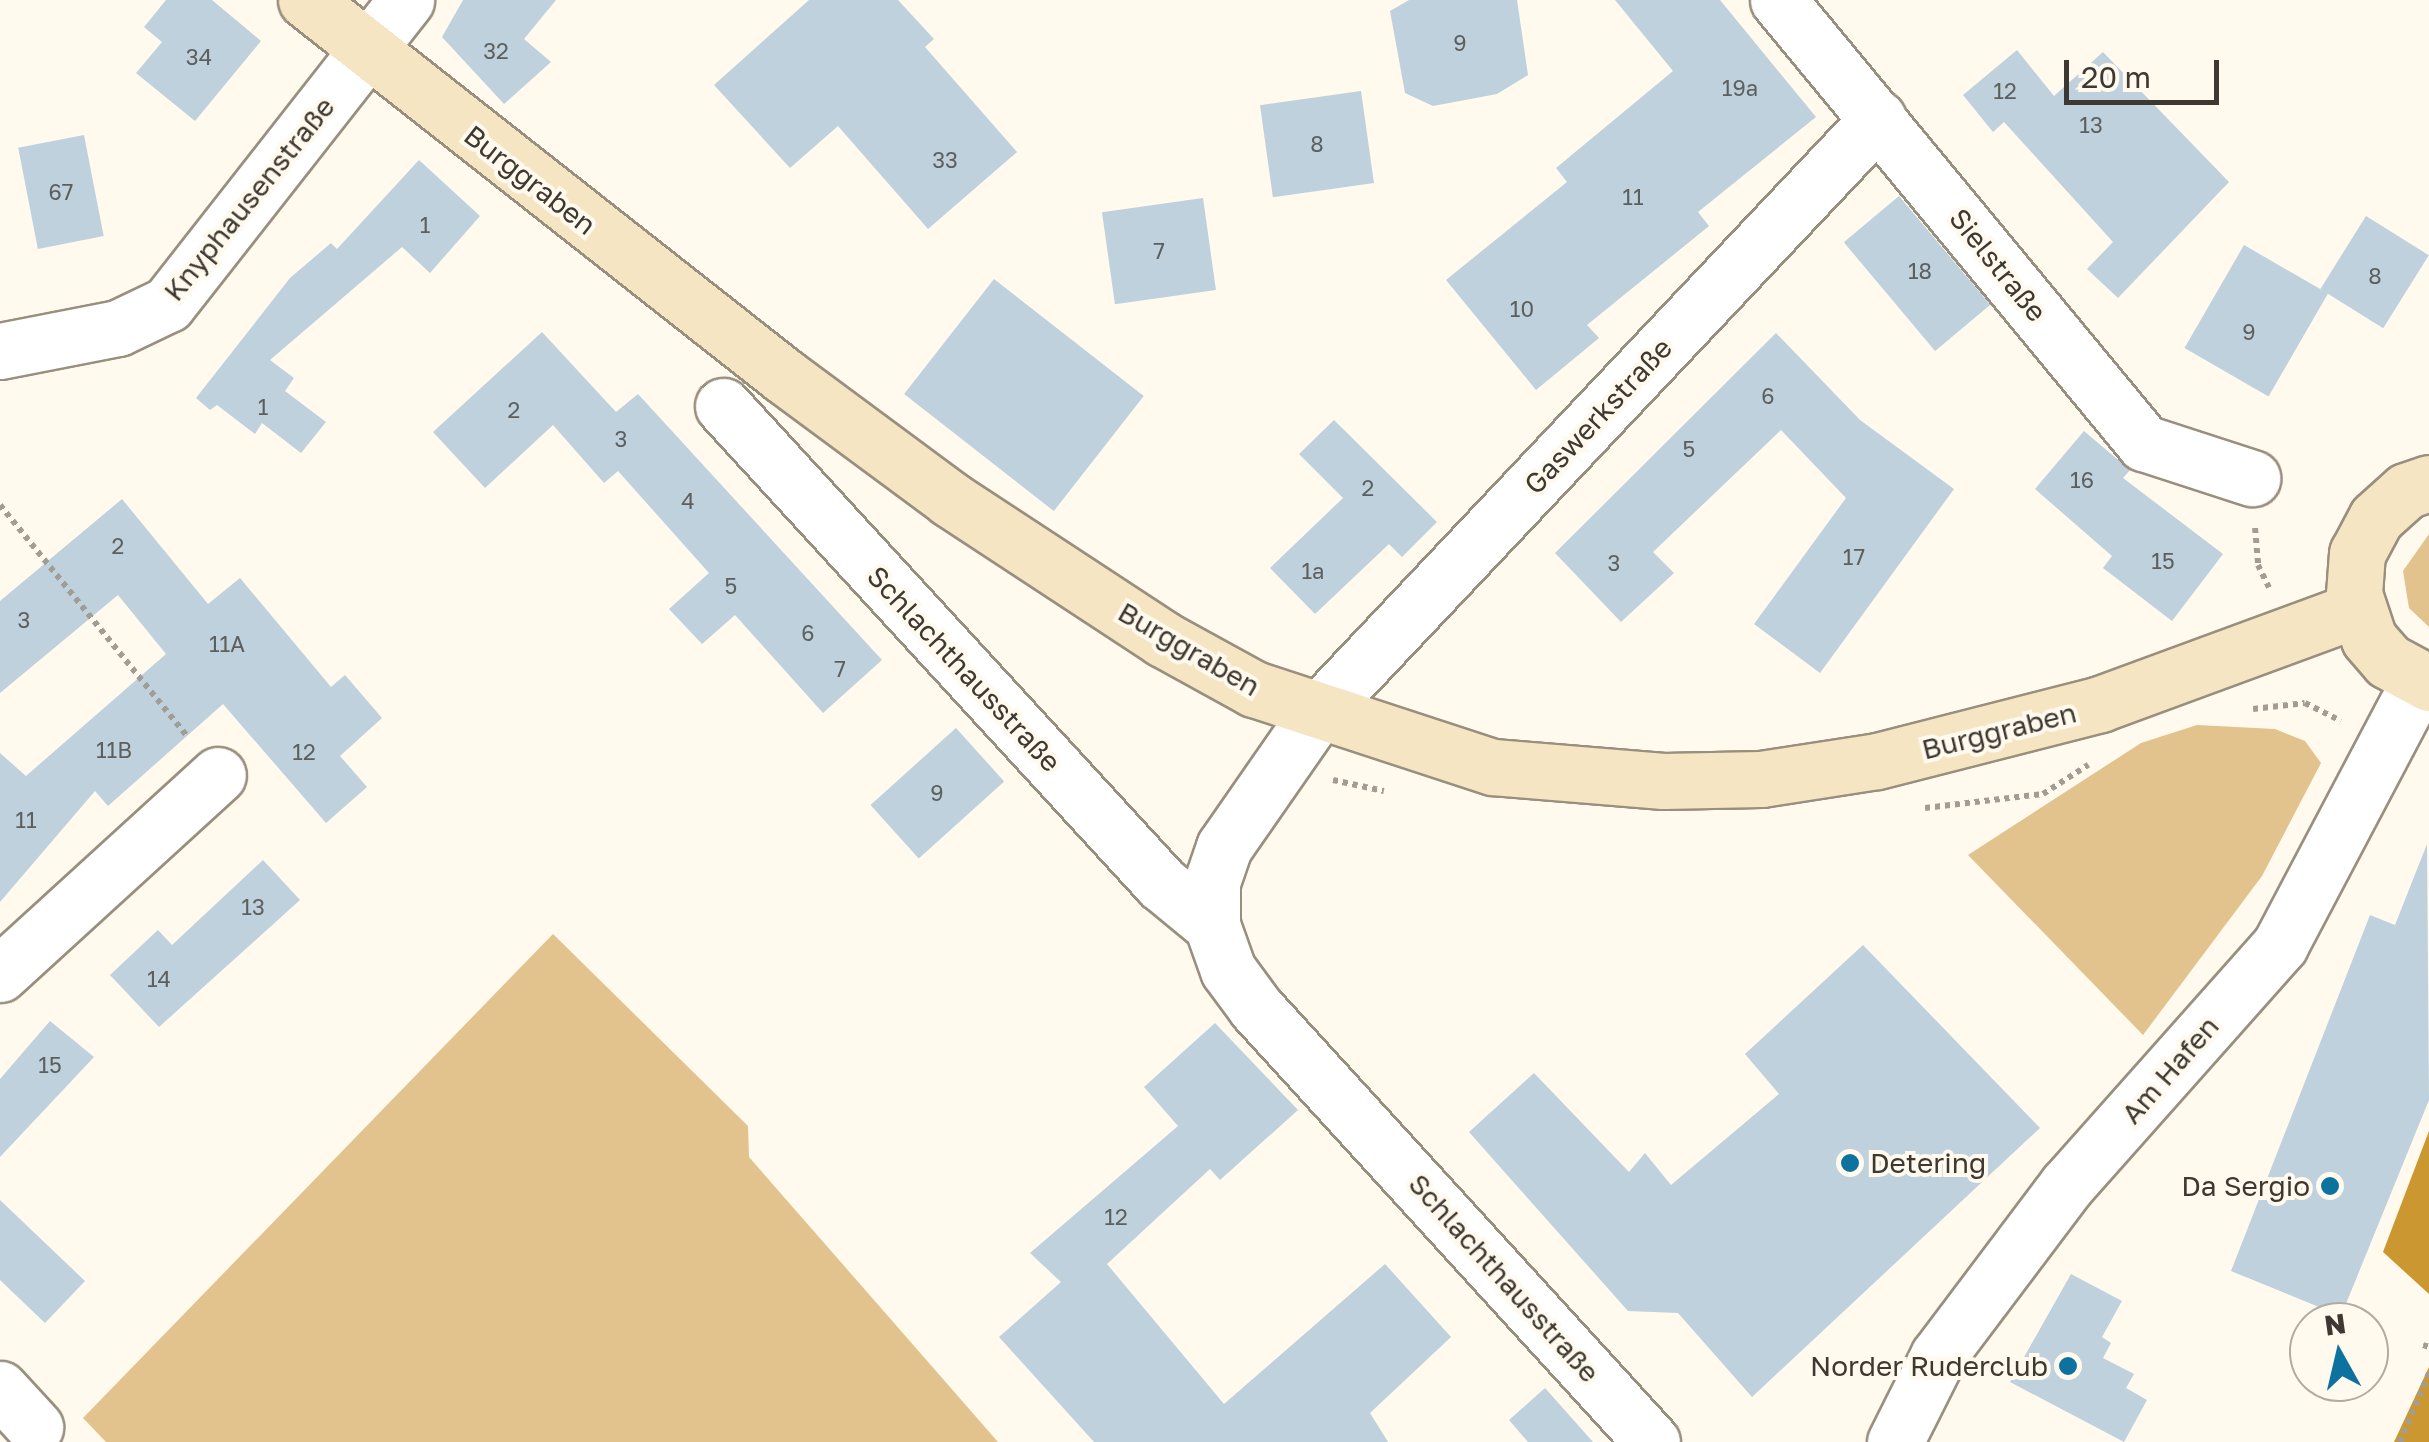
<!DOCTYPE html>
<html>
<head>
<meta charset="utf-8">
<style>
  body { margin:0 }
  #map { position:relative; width:2429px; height:1442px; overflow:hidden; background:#fff9ee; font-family:"Golos Text",sans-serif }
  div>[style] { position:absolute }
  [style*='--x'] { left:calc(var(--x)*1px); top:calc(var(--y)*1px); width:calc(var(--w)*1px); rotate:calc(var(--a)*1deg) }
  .green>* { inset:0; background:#e2c38e }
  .water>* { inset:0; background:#ca9730 }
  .building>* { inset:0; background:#bed1dd; transform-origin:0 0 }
  .path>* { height:6px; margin-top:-3px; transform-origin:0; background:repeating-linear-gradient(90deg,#a29d94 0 5px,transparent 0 10px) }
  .roads { filter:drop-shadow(2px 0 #998f7f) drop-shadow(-2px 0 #998f7f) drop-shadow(0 2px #998f7f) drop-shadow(0 -2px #998f7f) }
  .minor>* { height:55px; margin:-27.5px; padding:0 27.5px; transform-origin:27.5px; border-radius:27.5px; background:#fff }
  .secondary>* { height:55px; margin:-27.5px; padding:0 27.5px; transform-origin:27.5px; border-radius:27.5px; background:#f6e5c3 }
  .dots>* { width:28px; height:28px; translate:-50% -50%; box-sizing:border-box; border:5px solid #fff9ee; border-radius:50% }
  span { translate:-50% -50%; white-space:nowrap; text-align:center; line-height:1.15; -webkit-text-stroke:8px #fff9ee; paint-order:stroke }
  .number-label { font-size:22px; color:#5d5f5d }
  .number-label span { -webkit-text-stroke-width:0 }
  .street-label { font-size:28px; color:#3d3932 }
  .poi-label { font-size:28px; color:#3d3932 }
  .left { translate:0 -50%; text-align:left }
  .right { translate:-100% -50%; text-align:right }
  .north { position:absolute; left:2289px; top:1302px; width:100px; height:100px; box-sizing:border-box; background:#fff9ee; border:2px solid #b1aca3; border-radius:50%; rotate:352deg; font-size:28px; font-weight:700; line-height:40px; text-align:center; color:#3d3932 }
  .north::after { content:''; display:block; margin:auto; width:35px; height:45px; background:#0e729f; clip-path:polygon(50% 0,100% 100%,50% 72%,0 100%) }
  .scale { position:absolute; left:2064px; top:60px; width:155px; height:45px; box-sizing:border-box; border:5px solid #3d3932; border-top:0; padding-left:12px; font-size:30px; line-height:35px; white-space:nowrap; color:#3d3932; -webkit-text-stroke:8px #fff9ee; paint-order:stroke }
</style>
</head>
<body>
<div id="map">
  <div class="green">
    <div style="clip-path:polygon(2429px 534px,2429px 627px,2409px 608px,2403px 571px)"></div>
    <div style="clip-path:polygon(2197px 725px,2275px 729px,2305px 741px,2321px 763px,2262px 876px,2143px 1035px,1968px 855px,2141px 743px)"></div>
    <div style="clip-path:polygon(553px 934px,748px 1126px,749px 1157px,998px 1442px,106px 1442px,83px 1418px)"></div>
  </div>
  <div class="water">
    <div style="clip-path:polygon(2429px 1131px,2429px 1294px,2383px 1252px)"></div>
    <div style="clip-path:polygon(2429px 1367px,2429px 1442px,2394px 1442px)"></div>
  </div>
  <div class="building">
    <div style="clip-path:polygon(166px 0,212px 0,261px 41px,195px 121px,136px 73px,162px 42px,144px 27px)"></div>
    <div style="clip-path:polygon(463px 0,556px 0,524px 39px,551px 62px,504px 104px,442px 37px)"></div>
    <div style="clip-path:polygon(809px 0,898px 0,934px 39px,925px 47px,1017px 152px,928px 229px,838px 126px,790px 168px,714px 85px)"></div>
    <div style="clip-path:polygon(1409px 0,1517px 0,1528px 75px,1497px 94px,1433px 106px,1405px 93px,1390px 11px)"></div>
    <div style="clip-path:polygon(1615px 0,1720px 0,1816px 117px,1698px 212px,1709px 226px,1587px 325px,1599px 338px,1536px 390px,1446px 280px,1567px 182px,1556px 168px,1673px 71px)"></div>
    <div style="clip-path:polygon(2017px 50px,2054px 96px,2103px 52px,2229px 182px,2118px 298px,2087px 269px,2113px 242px,2004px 122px,1993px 132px,1963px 95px)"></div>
    <div style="left:1361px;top:91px;width:93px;height:102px;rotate:82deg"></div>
    <div style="left:84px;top:135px;width:103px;height:67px;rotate:79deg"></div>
    <div style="clip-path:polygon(419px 160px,480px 216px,430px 273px,402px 247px,270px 360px,294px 378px,285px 391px,326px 422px,301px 453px,262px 423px,255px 434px,217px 405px,210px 410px,196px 398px,290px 278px,331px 243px,337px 249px)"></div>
    <div style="left:1899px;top:196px;width:142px;height:72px;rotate:50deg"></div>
    <div style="left:1203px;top:198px;width:93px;height:102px;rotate:82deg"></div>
    <div style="left:2366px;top:216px;width:74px;height:86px;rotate:32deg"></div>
    <div style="left:2244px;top:245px;width:97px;height:119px;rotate:30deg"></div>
    <div style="left:994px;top:279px;width:190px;height:146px;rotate:38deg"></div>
    <div style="clip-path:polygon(542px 332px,616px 412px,638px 394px,882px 660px,823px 713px,735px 615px,702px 644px,669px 609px,709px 573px,618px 471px,604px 483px,553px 425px,485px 488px,433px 432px)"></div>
    <div style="clip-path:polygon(1776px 333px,1860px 420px,1954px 489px,1820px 673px,1754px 624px,1846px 498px,1781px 430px,1653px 552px,1674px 573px,1621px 622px,1555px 553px)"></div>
    <div style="clip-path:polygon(1334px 420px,1437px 522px,1402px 557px,1389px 544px,1315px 614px,1270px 568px,1343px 498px,1299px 454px)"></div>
    <div style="clip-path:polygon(2084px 431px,2130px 470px,2123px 478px,2223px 554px,2172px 621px,2103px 568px,2112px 556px,2035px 489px)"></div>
    <div style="clip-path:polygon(122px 499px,208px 604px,240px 578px,331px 687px,345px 675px,382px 718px,340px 756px,367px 787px,326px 823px,223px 704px,108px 806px,95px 791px,0 902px,0 753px,26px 776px,166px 654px,118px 595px,0 693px,0 601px)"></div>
    <div style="left:956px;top:728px;width:72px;height:115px;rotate:48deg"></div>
    <div style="clip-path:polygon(2427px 844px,2429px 1100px,2341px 1316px,2231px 1271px,2370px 915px,2395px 925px)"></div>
    <div style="clip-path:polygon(263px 860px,300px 900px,159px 1027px,110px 975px,158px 930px,172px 945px)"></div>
    <div style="clip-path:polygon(1863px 945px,2040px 1128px,1752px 1397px,1678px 1313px,1628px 1311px,1469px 1132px,1534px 1073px,1629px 1172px,1645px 1153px,1671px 1185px,1779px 1094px,1745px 1054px)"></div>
    <div style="clip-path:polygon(50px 1021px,94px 1057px,0 1157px,0 1079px)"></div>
    <div style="clip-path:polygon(1215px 1023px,1298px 1110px,1220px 1180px,1210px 1169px,1107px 1264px,1224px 1404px,1385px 1264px,1451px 1337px,1370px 1413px,1388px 1442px,1094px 1442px,999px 1337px,1061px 1282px,1030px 1253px,1178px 1126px,1144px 1087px)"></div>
    <div style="clip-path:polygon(0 1200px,85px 1281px,45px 1323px,0 1280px)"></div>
    <div style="clip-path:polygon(2071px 1274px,2122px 1301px,2102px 1337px,2111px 1343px,2103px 1358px,2134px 1374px,2126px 1388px,2147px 1400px,2124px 1442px,2010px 1382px)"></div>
    <div style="clip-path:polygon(1545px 1388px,1593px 1442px,1528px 1442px,1509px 1420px)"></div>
  </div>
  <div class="path">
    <div style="--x:0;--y:505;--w:296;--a:51"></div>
    <div style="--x:2255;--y:528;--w:37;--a:85"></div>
    <div style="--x:2258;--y:565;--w:25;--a:64"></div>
    <div style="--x:2253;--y:709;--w:52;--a:-6.6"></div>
    <div style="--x:2305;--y:703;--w:40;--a:26.6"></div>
    <div style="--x:1333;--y:780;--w:52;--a:12.2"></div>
    <div style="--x:1925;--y:808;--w:119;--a:-6.8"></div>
    <div style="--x:2043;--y:794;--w:54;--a:-32.8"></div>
    <div style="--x:2423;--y:1345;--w:6;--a:18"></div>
    <div style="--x:2400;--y:1442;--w:75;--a:-67.2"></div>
  </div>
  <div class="roads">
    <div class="minor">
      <div style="--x:1778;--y:0;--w:575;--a:50.44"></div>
      <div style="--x:2144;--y:443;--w:114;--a:18"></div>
      <div style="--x:0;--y:351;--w:120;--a:-11"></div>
      <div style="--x:118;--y:328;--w:55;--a:-25.6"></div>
      <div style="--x:168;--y:304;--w:386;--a:-51.9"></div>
      <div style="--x:723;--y:406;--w:648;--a:47.44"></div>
      <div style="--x:1161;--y:883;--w:66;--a:39.5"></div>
      <div style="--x:0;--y:974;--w:295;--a:-42.4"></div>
      <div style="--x:0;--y:1389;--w:52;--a:47.4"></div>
      <div style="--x:1652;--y:1442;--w:588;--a:-132.38"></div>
      <div style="--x:1256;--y:1008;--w:47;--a:-126.4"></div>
      <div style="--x:1228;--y:970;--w:48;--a:-109.6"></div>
      <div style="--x:1212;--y:925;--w:43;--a:-90"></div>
      <div style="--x:1212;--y:882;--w:37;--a:-71"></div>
      <div style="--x:1224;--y:847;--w:165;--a:-55.2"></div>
      <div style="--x:1318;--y:712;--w:816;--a:-46.64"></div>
      <div style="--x:1895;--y:1442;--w:96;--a:-63.4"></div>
      <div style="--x:1938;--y:1356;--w:214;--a:-53"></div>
      <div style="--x:2067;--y:1185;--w:321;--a:-48.4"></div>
      <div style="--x:2280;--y:945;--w:298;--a:-62.2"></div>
    </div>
    <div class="secondary">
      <div style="--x:306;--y:0;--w:608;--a:38.19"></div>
      <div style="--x:784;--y:376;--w:207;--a:36.5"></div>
      <div style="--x:950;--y:499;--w:255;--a:33.3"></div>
      <div style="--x:1163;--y:639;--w:104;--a:28.8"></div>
      <div style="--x:1254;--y:689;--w:251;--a:18.1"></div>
      <div style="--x:1493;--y:767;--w:171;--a:4.7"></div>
      <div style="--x:1663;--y:781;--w:98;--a:-1.2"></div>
      <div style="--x:1761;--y:779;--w:117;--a:-8.8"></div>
      <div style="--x:1877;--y:761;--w:230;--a:-14.3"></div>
      <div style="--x:2100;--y:704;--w:273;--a:-20.2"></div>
      <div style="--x:2429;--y:483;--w:24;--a:161"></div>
      <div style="--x:2406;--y:491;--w:40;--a:138"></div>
      <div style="--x:2376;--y:518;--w:40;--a:118"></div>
      <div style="--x:2357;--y:553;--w:41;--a:94.2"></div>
      <div style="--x:2354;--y:594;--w:47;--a:71.6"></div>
      <div style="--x:2369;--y:639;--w:29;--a:49"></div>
      <div style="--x:2388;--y:661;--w:47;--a:28.2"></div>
    </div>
  </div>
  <div class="dots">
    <div style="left:1850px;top:1163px;background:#0e729f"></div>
    <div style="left:2330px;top:1186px;background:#0e729f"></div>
    <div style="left:2068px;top:1366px;background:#0e729f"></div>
  </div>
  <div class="number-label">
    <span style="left:1460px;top:43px">9</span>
    <span style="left:496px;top:51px">32</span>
    <span style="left:199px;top:57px">34</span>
    <span style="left:1740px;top:88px">19a</span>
    <span style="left:2005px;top:91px">12</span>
    <span style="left:2091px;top:125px">13</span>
    <span style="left:1317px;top:144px">8</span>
    <span style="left:945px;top:160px">33</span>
    <span style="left:61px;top:192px">67</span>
    <span style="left:1633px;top:197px">11</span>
    <span style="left:425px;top:225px">1</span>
    <span style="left:1159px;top:251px">7</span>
    <span style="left:1920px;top:271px">18</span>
    <span style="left:2375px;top:276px">8</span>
    <span style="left:1522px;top:309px">10</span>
    <span style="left:2249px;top:332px">9</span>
    <span style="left:1768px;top:396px">6</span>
    <span style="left:263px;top:407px">1</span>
    <span style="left:514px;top:410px">2</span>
    <span style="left:621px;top:439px">3</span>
    <span style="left:1689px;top:449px">5</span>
    <span style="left:2082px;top:480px">16</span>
    <span style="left:1368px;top:488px">2</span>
    <span style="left:688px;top:501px">4</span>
    <span style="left:118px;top:546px">2</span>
    <span style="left:1854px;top:557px">17</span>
    <span style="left:2163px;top:561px">15</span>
    <span style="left:1614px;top:563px">3</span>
    <span style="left:1313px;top:571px">1a</span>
    <span style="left:731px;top:586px">5</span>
    <span style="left:24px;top:620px">3</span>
    <span style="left:808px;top:633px">6</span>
    <span style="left:227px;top:644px">11A</span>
    <span style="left:840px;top:669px">7</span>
    <span style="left:114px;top:750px">11B</span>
    <span style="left:304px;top:752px">12</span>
    <span style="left:937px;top:793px">9</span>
    <span style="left:26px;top:820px">11</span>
    <span style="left:253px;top:907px">13</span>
    <span style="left:159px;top:979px">14</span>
    <span style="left:50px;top:1065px">15</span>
    <span style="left:1116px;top:1217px">12</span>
  </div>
  <div class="street-label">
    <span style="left:530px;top:180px;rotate:38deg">Burggraben</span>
    <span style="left:249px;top:199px;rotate:-51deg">Knyphausenstraße</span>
    <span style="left:1998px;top:265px;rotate:51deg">Sielstraße</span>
    <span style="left:1598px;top:416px;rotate:-47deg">Gaswerkstraße</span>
    <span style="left:1189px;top:649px;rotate:30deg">Burggraben</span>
    <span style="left:964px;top:669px;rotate:47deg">Schlachthausstraße</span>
    <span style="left:1999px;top:731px;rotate:-14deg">Burggraben</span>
    <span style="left:2170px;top:1070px;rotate:-49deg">Am Hafen</span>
    <span style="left:1504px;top:1278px;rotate:48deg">Schlachthausstraße</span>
  </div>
  <div class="poi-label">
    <span class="left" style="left:1870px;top:1163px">Detering</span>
    <span class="right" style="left:2310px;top:1186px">Da Sergio</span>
    <span class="right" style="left:2048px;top:1366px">Norder Ruderclub</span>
  </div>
  <div class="north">N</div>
  <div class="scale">20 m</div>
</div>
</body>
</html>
